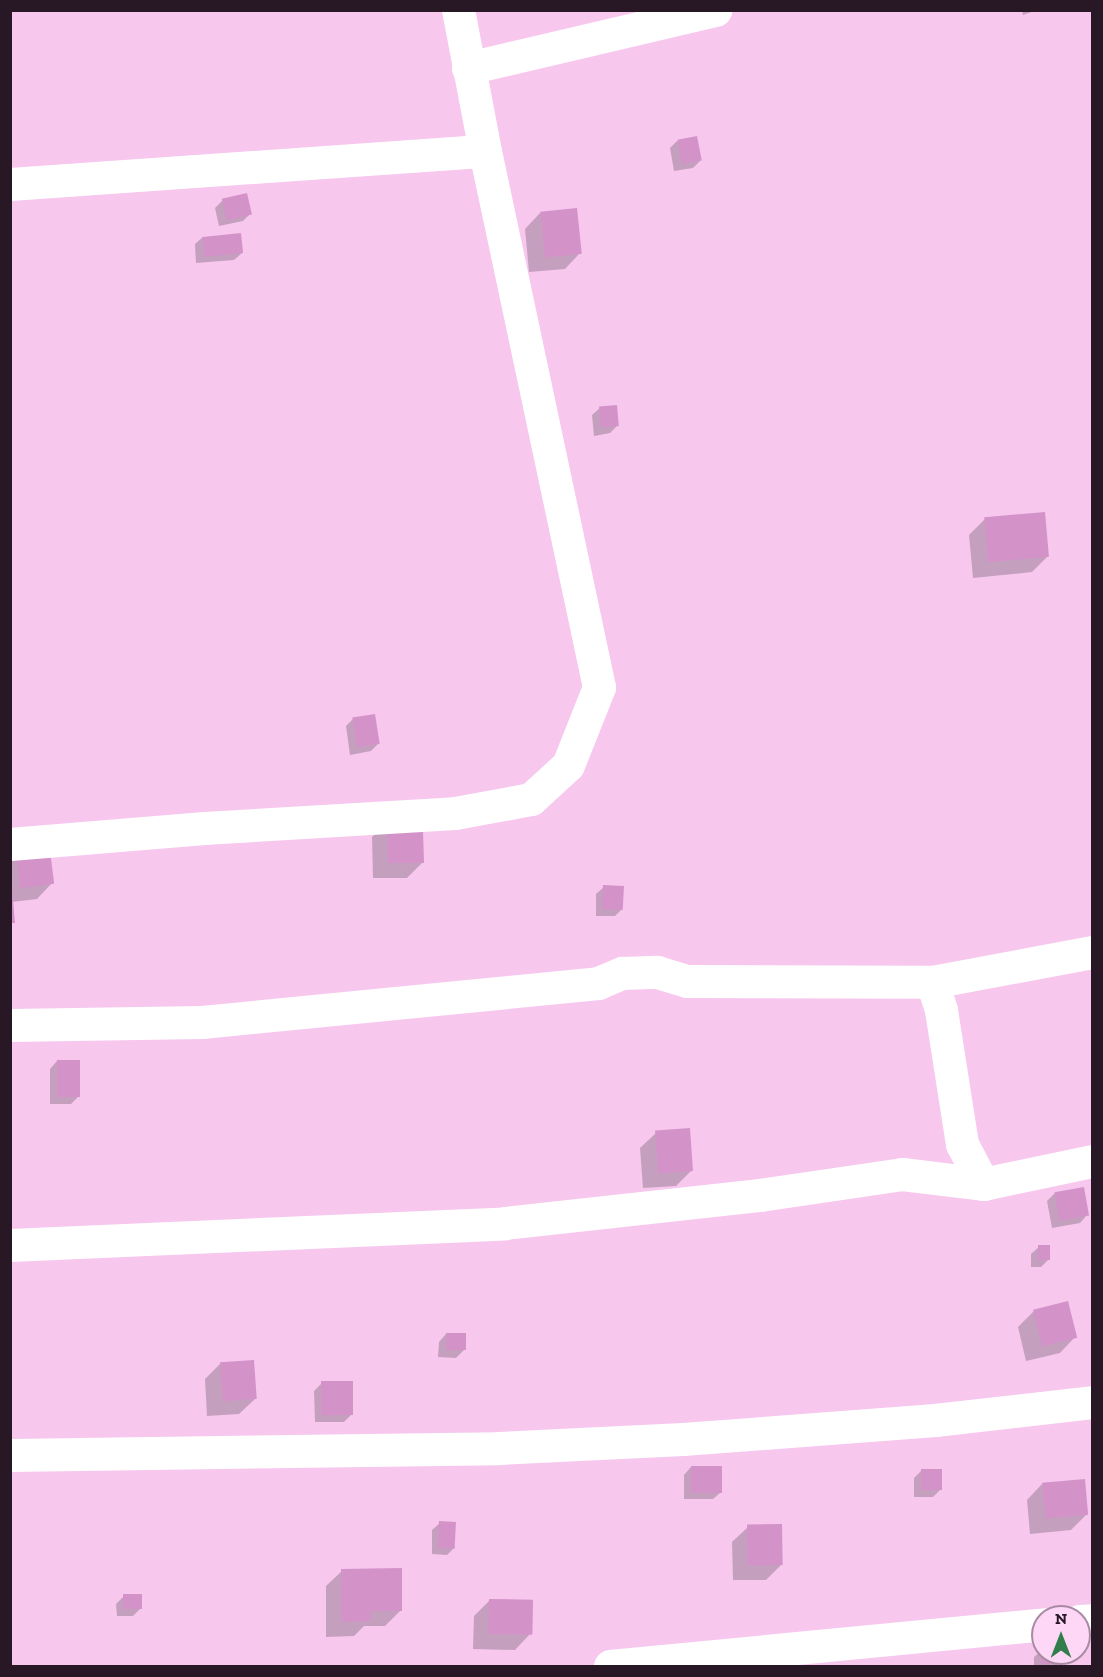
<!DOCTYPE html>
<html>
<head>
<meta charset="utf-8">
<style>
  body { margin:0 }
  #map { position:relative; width:1103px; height:1677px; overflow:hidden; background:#f7c7ee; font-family:"Zilla Slab",serif }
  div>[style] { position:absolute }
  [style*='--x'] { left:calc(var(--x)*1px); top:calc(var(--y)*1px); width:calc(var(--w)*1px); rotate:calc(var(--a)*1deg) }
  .shadow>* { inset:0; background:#0003 }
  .building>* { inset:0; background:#d393c9; transform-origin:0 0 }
  .street>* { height:33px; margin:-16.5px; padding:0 16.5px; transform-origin:16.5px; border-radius:16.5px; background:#fff }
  span { translate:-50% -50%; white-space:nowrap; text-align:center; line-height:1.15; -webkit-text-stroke:4.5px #fed7f7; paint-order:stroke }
  .frame { position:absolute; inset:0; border:12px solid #281725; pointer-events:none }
  .north { position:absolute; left:1031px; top:1605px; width:60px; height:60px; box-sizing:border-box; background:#fed7f7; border:2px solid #a88aa3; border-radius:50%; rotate:0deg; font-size:16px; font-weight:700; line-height:24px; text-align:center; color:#281725 }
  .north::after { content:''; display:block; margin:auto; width:21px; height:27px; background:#317d4b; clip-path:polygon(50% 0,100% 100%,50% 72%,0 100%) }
</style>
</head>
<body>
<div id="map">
  <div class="shadow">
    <div style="clip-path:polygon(1022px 10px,1037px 10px,1023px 15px)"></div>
    <div style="clip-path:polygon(677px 141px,700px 161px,693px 168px,674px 171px,670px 148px)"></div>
    <div style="clip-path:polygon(222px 201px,251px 213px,243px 221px,219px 226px,215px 208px)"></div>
    <div style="clip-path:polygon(540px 213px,580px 253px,565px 269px,529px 272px,525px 229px)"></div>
    <div style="clip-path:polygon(203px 237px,242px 253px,234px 260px,196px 263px,195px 244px)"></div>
    <div style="clip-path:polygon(600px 408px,617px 426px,610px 433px,594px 436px,592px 415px)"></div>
    <div style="clip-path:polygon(985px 519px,1048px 556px,1032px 572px,973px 578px,969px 535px)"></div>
    <div style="clip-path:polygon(353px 719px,378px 744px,371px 751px,350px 755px,346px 726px)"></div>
    <div style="clip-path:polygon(387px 822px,423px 862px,407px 878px,373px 878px,372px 837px)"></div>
    <div style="clip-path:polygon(17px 856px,52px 883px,37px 899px,12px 902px,13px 922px,10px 925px,10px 862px)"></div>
    <div style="clip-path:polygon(604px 887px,622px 909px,615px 916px,596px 916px,596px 894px)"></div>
    <div style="clip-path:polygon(57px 1061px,79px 1096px,71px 1104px,50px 1104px,50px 1069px)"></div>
    <div style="clip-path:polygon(656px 1133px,692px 1170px,676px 1186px,643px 1188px,640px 1148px)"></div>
    <div style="clip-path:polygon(1083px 1189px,1087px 1215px,1080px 1223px,1052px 1228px,1047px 1201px,1054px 1194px)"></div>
    <div style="clip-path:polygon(1039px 1247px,1049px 1259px,1041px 1267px,1031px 1267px,1031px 1254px)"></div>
    <div style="clip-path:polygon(1034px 1311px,1075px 1337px,1060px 1353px,1026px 1361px,1018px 1327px)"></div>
    <div style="clip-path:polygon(446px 1334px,464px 1350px,456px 1358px,438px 1357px,439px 1342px)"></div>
    <div style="clip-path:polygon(221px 1363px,255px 1399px,239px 1414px,207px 1416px,205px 1379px)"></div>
    <div style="clip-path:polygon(322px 1383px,352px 1414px,344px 1422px,315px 1422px,314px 1391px)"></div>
    <div style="clip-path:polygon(691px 1467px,721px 1492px,713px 1499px,684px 1499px,684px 1475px)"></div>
    <div style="clip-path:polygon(922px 1470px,941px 1489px,933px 1497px,914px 1497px,914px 1478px)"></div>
    <div style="clip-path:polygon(1042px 1484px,1087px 1514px,1071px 1530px,1030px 1534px,1027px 1500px)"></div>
    <div style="clip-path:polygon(440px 1523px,455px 1547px,447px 1555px,432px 1554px,432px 1530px)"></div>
    <div style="clip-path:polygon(748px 1527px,782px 1564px,766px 1580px,733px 1580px,732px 1542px)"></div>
    <div style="clip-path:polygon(342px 1571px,401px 1610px,385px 1626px,364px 1626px,354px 1636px,326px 1637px,326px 1586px)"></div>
    <div style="clip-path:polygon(124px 1596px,141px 1608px,133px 1616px,117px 1616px,116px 1604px)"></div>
    <div style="clip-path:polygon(489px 1601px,530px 1634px,515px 1650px,473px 1649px,474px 1616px)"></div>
    <div style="clip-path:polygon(1042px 1650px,1043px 1653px,1058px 1653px,1058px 1664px,1055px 1666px,1034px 1666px,1034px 1657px)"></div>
  </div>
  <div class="building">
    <div style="left:697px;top:136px;width:25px;height:20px;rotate:79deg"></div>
    <div style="left:247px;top:193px;width:22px;height:26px;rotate:77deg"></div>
    <div style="left:577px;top:208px;width:46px;height:37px;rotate:84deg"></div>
    <div style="left:241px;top:233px;width:20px;height:39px;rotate:84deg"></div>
    <div style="left:617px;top:405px;width:21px;height:18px;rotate:85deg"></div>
    <div style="left:1045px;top:512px;width:45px;height:61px;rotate:85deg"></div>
    <div style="left:375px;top:714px;width:30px;height:23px;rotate:81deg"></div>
    <div style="clip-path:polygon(387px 820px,423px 831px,424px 863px,388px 863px)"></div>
    <div style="left:50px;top:850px;width:34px;height:34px;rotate:83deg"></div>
    <div style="left:603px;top:885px;width:21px;height:24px;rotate:3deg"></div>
    <div style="clip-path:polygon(12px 888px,15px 923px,10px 923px,10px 889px)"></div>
    <div style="left:57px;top:1060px;width:23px;height:37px"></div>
    <div style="left:690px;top:1128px;width:43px;height:35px;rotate:86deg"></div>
    <div style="left:1084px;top:1187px;width:29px;height:30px;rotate:80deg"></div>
    <div style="left:1038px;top:1245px;width:12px;height:15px"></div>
    <div style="left:1068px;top:1301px;width:38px;height:36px;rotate:76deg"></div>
    <div style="left:446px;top:1333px;width:20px;height:17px"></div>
    <div style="left:254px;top:1360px;width:39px;height:34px;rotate:86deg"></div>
    <div style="left:353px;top:1381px;width:34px;height:32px;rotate:90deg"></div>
    <div style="left:691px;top:1466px;width:31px;height:27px"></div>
    <div style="left:921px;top:1469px;width:21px;height:21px"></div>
    <div style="left:1085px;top:1479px;width:36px;height:43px;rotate:85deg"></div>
    <div style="left:439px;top:1521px;width:17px;height:27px;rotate:3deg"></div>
    <div style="left:782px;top:1524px;width:41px;height:35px;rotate:89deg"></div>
    <div style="clip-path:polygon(402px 1568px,402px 1611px,371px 1611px,371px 1621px,341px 1622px,341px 1569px)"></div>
    <div style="left:142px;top:1594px;width:15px;height:19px;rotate:90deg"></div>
    <div style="left:489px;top:1599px;width:44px;height:35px;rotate:1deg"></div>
    <div style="left:1041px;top:1653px;width:18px;height:11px"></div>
  </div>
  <div class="street">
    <div style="--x:468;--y:68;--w:254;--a:-13.2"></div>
    <div style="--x:10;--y:184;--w:476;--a:-4"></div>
    <div style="--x:10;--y:844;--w:195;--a:-4.7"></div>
    <div style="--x:204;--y:828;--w:251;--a:-3.4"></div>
    <div style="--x:455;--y:813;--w:77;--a:-10.4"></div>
    <div style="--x:531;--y:799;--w:50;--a:-42.6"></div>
    <div style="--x:568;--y:765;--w:84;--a:-68.3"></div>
    <div style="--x:599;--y:687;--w:548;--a:-102.01"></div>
    <div style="--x:485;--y:151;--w:144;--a:-100.8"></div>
    <div style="--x:932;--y:982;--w:29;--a:72"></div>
    <div style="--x:941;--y:1010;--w:136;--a:81.1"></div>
    <div style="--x:962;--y:1144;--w:45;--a:62.3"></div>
    <div style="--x:10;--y:1025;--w:192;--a:-0.9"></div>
    <div style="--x:202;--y:1022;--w:398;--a:-5.6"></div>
    <div style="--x:598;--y:983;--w:26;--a:-23"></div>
    <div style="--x:622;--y:973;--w:35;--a:-2"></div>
    <div style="--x:657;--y:972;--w:31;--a:17"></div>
    <div style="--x:687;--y:981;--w:245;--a:0.2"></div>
    <div style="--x:932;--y:982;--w:163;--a:-10.6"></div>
    <div style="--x:10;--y:1245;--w:495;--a:-2.5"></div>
    <div style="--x:505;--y:1223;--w:257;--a:-6.3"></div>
    <div style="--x:760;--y:1195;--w:144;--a:-8.4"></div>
    <div style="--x:902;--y:1174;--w:82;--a:7"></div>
    <div style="--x:983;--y:1184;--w:111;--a:-11.9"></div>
    <div style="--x:10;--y:1455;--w:489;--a:-0.8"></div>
    <div style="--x:499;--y:1448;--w:184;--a:-2.8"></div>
    <div style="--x:683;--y:1439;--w:253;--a:-4.3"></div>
    <div style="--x:935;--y:1420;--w:158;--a:-6.5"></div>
    <div style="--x:1079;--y:1621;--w:13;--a:-4"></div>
    <div style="--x:610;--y:1666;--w:435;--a:-5.5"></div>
  </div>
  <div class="frame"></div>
  <div class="north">N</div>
</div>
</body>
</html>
